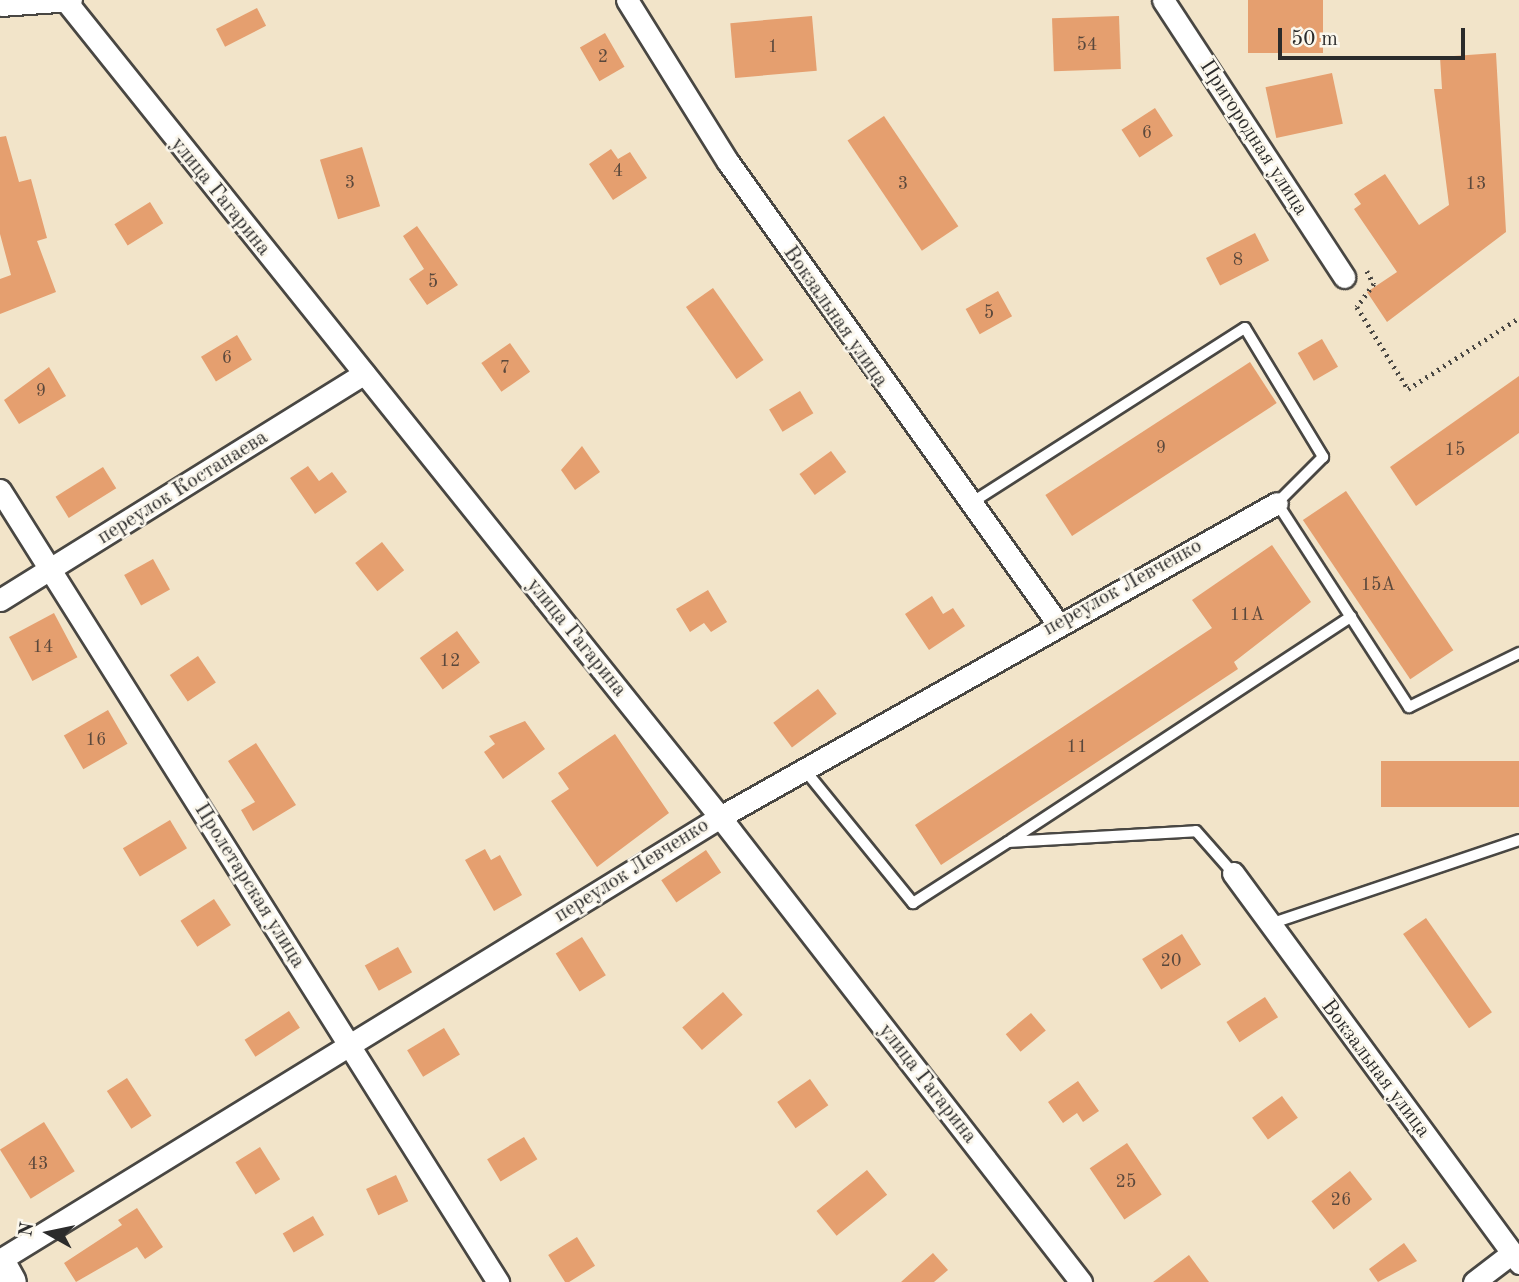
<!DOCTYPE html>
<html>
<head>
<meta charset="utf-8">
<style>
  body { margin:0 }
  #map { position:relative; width:1519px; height:1282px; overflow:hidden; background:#f2e4c9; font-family:"Old Standard TT",serif }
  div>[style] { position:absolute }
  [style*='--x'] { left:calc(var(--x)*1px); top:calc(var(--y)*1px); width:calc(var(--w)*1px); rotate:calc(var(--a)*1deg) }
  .building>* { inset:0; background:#e59f6f; transform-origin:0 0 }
  .path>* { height:4.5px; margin-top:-2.25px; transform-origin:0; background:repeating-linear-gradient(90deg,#494743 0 2px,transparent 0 7px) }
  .roads { filter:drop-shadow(2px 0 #494743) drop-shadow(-2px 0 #494743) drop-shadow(0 2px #494743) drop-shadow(0 -2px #494743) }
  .service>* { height:10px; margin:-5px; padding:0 5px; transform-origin:5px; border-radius:5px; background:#fff }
  .minor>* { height:21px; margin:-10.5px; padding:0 10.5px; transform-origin:10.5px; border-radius:10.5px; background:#fff }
  .primary>* { height:33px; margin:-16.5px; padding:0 16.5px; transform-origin:16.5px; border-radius:16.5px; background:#fff }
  span { translate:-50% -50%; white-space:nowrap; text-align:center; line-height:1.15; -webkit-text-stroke:5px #fbf7ec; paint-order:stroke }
  .number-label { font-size:18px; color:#5a483c }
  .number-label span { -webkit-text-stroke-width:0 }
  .street-label { font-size:21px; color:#2b2b2b }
  .north { position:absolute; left:14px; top:1198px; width:70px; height:70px; -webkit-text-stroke:5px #fbf7ec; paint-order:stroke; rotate:279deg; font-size:19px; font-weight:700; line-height:28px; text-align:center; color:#2b2b2b }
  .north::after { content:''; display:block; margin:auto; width:24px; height:32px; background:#2b2b2b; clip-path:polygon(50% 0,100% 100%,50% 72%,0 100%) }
  .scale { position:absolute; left:1278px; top:28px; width:187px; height:32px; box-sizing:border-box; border:4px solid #2b2b2b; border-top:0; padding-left:9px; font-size:21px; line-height:24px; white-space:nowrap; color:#2b2b2b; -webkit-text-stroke:5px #fbf7ec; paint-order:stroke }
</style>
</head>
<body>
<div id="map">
  <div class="building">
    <div style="left:1248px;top:0;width:75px;height:53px"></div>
    <div style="left:257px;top:8px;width:20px;height:46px;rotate:63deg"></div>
    <div style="left:812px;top:16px;width:55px;height:82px;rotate:85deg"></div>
    <div style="left:1119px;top:16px;width:53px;height:67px;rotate:88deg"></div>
    <div style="left:605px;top:33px;width:39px;height:29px;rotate:60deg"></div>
    <div style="clip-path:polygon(1496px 53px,1506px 232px,1387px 322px,1367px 292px,1397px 272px,1354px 209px,1361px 204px,1354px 194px,1385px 174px,1419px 225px,1449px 205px,1434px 89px,1442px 89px,1440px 57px)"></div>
    <div style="left:1332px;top:73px;width:52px;height:68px;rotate:78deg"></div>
    <div style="left:1155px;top:108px;width:33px;height:40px;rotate:57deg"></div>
    <div style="left:884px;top:116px;width:133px;height:44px;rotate:56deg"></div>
    <div style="clip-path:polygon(6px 136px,19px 182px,31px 179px,47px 238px,37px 241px,56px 292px,0 314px,0 279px,11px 275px,0 234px,0 137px)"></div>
    <div style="left:362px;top:147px;width:62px;height:44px;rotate:73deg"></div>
    <div style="clip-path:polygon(611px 149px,618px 159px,630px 152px,647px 178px,613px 200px,589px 164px)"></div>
    <div style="left:150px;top:202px;width:25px;height:42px;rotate:58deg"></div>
    <div style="clip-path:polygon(417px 226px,458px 285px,427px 305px,409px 279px,424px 269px,403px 236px)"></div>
    <div style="left:1255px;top:233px;width:31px;height:55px;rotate:63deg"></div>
    <div style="left:713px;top:288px;width:88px;height:33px;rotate:55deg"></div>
    <div style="left:998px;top:291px;width:29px;height:37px;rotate:61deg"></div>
    <div style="left:237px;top:335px;width:29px;height:42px;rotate:59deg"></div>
    <div style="left:1322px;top:339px;width:32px;height:28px;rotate:60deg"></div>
    <div style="left:510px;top:343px;width:35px;height:35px;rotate:55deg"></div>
    <div style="left:1250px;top:362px;width:49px;height:244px;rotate:57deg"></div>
    <div style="clip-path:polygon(49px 367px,66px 396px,19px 424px,4px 400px)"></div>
    <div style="clip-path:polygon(1519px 376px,1519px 433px,1416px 506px,1390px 467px)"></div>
    <div style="left:800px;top:391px;width:26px;height:36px;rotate:59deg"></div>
    <div style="clip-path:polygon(582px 446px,600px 472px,575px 490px,561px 470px)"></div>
    <div style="left:831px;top:451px;width:26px;height:39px;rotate:54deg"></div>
    <div style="clip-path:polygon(308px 466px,319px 481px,332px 472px,347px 492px,315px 514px,290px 478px)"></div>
    <div style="left:103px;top:467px;width:25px;height:56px;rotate:58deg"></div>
    <div style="left:1346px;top:491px;width:192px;height:52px;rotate:56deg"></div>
    <div style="left:382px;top:542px;width:36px;height:34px;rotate:52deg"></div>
    <div style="clip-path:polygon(1272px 545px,1311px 602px,1234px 662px,1238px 669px,941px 865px,915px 825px,1212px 628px,1192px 600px)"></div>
    <div style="left:153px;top:559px;width:35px;height:33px;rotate:61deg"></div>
    <div style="clip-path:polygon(708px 590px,727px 622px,711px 632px,704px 623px,690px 632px,676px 609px)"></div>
    <div style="clip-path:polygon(932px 596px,943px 614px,953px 608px,965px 626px,929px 650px,905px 614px)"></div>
    <div style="left:54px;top:613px;width:50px;height:51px;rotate:62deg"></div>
    <div style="left:457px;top:631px;width:39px;height:46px;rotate:54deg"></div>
    <div style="left:198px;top:656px;width:32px;height:34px;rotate:56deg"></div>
    <div style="left:818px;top:689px;width:31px;height:56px;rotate:53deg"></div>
    <div style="left:108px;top:710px;width:39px;height:51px;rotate:60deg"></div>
    <div style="clip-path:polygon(525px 721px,545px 749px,503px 779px,484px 752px,495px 744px,489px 736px)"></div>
    <div style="clip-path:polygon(615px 734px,669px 813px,597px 867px,551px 801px,569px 789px,558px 773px)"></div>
    <div style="clip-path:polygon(256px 743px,296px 805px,253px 831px,241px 810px,255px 802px,228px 761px)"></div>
    <div style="left:1519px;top:761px;width:46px;height:138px;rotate:90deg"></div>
    <div style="left:170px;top:820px;width:33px;height:55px;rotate:59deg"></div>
    <div style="clip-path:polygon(485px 849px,491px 860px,500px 855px,522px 895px,494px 911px,465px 860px)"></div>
    <div style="left:706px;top:850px;width:27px;height:54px;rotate:56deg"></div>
    <div style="left:214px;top:899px;width:31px;height:40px;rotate:57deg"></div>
    <div style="left:1426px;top:918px;width:115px;height:28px;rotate:55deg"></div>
    <div style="left:1182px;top:934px;width:36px;height:47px;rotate:58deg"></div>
    <div style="left:582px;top:937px;width:45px;height:31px;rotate:58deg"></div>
    <div style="left:398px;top:947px;width:29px;height:38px;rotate:61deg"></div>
    <div style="left:723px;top:992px;width:30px;height:54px;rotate:49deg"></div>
    <div style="left:1265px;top:997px;width:24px;height:46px;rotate:57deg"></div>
    <div style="left:289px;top:1011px;width:20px;height:53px;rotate:57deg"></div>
    <div style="left:1031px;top:1013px;width:23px;height:33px;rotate:50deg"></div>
    <div style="left:444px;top:1028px;width:31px;height:43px;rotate:59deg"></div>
    <div style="left:127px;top:1078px;width:45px;height:24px;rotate:57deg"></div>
    <div style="left:810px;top:1079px;width:32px;height:40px;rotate:55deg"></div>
    <div style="clip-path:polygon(1078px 1081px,1099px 1111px,1083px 1122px,1077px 1113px,1063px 1123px,1048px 1102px)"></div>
    <div style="left:1282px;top:1096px;width:27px;height:37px;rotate:54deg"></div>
    <div style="left:44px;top:1122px;width:58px;height:52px;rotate:58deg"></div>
    <div style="left:524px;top:1137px;width:26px;height:43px;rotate:59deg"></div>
    <div style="left:1127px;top:1143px;width:62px;height:45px;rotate:56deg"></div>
    <div style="left:260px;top:1147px;width:38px;height:29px;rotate:58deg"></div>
    <div style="left:867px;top:1170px;width:32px;height:65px;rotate:51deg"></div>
    <div style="left:1350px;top:1171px;width:36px;height:49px;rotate:52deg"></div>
    <div style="left:396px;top:1175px;width:29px;height:33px;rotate:65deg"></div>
    <div style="clip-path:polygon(137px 1208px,163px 1247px,145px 1259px,137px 1247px,76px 1282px,64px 1263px,122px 1225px,118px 1220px)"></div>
    <div style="left:313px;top:1216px;width:22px;height:35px;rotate:60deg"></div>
    <div style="left:577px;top:1237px;width:34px;height:34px;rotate:58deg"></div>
    <div style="clip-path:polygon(1404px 1243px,1417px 1261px,1378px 1282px,1369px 1269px)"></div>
    <div style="clip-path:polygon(933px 1253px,948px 1270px,934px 1282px,901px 1282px)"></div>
    <div style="clip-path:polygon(1189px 1255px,1209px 1282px,1153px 1282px)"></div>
  </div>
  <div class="path">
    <div style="--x:1367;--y:271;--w:15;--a:62"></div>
    <div style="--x:1374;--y:284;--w:29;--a:126"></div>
    <div style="--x:1357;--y:307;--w:97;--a:58.1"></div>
    <div style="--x:1408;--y:389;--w:132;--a:-32.6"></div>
  </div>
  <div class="roads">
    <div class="service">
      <div style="--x:971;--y:503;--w:325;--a:-32.6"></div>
      <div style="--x:1245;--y:328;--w:151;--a:58.8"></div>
      <div style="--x:1323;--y:457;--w:65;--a:135"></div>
      <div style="--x:1277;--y:503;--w:243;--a:57.1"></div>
      <div style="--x:1409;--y:707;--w:123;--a:-26.1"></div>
      <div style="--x:804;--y:769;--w:173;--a:50.9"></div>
      <div style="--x:913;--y:903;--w:113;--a:-32.7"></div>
      <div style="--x:1008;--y:842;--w:188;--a:-3.3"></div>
      <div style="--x:1196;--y:831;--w:56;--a:48.6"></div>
      <div style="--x:1011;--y:840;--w:407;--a:-33.3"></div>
      <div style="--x:1270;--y:924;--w:263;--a:-18.6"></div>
    </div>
    <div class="minor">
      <div style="--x:65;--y:0;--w:1047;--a:51.28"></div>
      <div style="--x:720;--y:817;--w:589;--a:52.18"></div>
      <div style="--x:627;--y:0;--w:191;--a:58.1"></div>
      <div style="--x:728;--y:162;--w:568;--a:54.46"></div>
      <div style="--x:1163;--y:0;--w:331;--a:56.8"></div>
      <div style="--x:0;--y:5;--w:71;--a:-4"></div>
      <div style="--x:0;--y:490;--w:936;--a:57.84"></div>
      <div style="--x:0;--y:600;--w:429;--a:-31.9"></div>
      <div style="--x:1233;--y:873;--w:484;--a:53.7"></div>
      <div style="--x:0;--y:1260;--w:845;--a:-31.6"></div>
      <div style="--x:720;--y:817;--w:639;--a:-29.41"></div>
      <div style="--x:1474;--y:1282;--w:48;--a:-37.3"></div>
    </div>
    <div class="primary">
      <div style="--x:0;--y:1266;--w:18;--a:61"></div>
    </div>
  </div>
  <div class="number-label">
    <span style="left:1087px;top:45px">54</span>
    <span style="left:773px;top:47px">1</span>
    <span style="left:603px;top:57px">2</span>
    <span style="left:1147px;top:133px">6</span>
    <span style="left:618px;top:171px">4</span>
    <span style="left:350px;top:183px">3</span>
    <span style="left:903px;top:184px">3</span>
    <span style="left:1476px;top:184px">13</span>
    <span style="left:1238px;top:260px">8</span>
    <span style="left:433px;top:282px">5</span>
    <span style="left:989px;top:313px">5</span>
    <span style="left:227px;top:358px">6</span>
    <span style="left:505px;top:368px">7</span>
    <span style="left:41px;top:391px">9</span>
    <span style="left:1161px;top:448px">9</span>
    <span style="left:1455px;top:450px">15</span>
    <span style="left:1378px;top:585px">15А</span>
    <span style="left:1247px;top:615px">11А</span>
    <span style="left:43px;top:647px">14</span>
    <span style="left:450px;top:661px">12</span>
    <span style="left:96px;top:740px">16</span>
    <span style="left:1077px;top:747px">11</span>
    <span style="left:1171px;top:961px">20</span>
    <span style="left:38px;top:1164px">43</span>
    <span style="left:1126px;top:1182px">25</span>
    <span style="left:1341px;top:1200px">26</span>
  </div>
  <div class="street-label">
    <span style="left:1253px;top:138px;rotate:57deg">Пригородная улица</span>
    <span style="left:220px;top:197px;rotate:51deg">улица Гагарина</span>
    <span style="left:835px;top:317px;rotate:55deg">Вокзальная улица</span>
    <span style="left:183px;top:488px;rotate:-32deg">переулок Костанаева</span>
    <span style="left:1123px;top:588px;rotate:-29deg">переулок Левченко</span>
    <span style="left:576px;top:638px;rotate:51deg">улица Гагарина</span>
    <span style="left:632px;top:871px;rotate:-32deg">переулок Левченко</span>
    <span style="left:249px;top:886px;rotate:58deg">Пролетарская улица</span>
    <span style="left:1375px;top:1069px;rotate:53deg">Вокзальная улица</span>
    <span style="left:927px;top:1084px;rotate:52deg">улица Гагарина</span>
  </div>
  <div class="north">N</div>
  <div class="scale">50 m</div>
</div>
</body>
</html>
